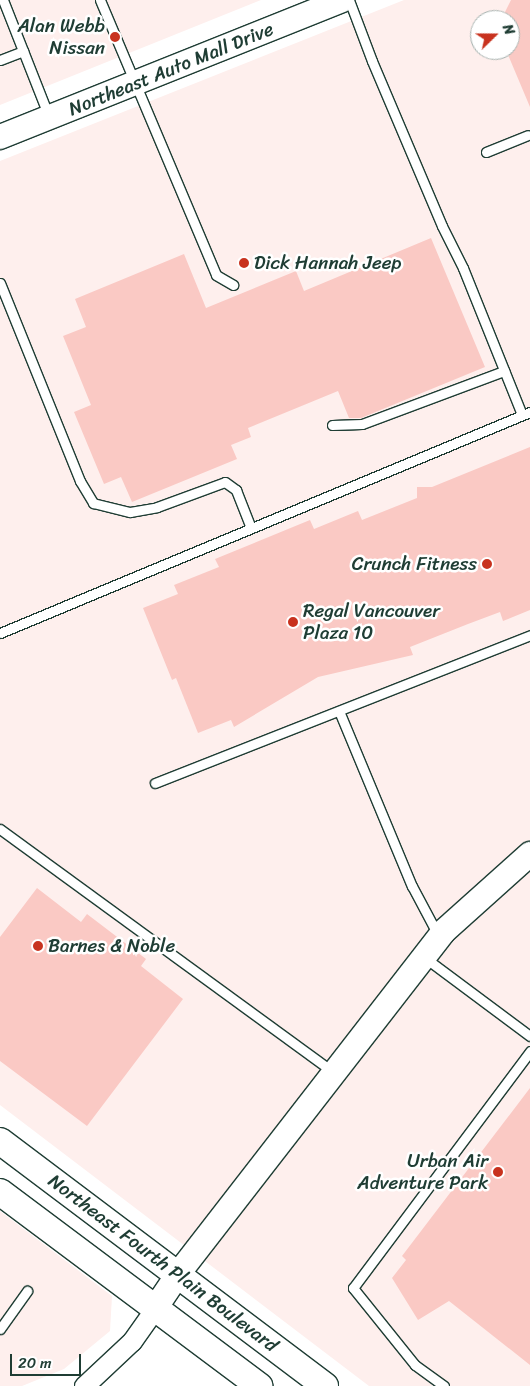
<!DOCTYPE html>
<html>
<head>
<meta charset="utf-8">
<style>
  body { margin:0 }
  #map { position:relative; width:530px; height:1386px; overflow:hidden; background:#fff; font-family:Sriracha,sans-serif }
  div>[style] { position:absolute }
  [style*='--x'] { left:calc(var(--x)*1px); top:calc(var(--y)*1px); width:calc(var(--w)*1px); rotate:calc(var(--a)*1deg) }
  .built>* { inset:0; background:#feefed }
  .building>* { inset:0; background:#fac9c4 }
  .roads { filter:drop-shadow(1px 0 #1f3d34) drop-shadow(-1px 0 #1f3d34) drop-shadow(0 1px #1f3d34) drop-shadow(0 -1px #1f3d34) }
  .service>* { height:9px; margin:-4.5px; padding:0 4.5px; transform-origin:4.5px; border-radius:4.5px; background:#fff }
  .minor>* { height:19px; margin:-9.5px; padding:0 9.5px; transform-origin:9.5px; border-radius:9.5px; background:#fff }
  .tertiary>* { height:24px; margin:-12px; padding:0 12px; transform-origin:12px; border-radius:12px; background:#fff }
  .secondary>* { height:26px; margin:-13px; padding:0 13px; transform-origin:13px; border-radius:13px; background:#fff }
  .dots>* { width:14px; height:14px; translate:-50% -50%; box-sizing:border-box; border:2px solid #fff; border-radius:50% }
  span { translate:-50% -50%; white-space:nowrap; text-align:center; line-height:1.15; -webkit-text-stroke:5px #fff; paint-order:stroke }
  .poi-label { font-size:19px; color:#1f3d34 }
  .right { translate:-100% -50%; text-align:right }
  .left { translate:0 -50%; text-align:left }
  .street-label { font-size:19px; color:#1f3d34 }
  .north { position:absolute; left:470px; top:10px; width:50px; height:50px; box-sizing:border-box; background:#fff; border:1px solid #a5b1ae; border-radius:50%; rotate:68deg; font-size:14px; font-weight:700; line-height:20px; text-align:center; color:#1f3d34 }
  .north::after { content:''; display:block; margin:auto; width:18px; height:22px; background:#c8321e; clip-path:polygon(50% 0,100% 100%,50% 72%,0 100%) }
  .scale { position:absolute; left:10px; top:1354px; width:71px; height:22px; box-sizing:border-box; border:2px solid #1f3d34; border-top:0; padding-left:6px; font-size:15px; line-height:18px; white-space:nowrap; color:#1f3d34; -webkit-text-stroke:4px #fff; paint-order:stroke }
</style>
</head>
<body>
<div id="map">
  <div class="built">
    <div style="clip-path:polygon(0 0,261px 0,0 105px)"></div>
    <div style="clip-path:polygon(evenodd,404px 0,530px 0,530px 1386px,369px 1386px,0 1105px,0 161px,404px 0,480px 20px,510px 20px,510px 50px,480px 50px,480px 20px)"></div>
    <div style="clip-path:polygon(0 1211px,112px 1296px,110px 1331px,64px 1369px,22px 1386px,0 1386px)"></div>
  </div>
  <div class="building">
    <div style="clip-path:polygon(511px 0,530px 0,530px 107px,506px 50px,510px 50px,510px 20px,501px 20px)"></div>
    <div style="clip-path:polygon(431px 238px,485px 367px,361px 418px,349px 418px,338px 391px,248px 428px,251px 437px,231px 445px,237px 459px,132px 502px,121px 477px,104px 484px,74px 412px,91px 405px,63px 336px,86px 327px,75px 299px,184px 254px,206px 308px,296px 271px,304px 291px)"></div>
    <div style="clip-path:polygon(530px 447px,530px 610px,503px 621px,500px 612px,468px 624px,410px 647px,413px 655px,318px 677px,234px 727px,231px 720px,198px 733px,176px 678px,172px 680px,143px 608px,178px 594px,174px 585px,219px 567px,215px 559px,310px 520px,314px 529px,358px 511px,362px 520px,417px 498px,417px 487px,432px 487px)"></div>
    <div style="clip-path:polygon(37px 888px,81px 922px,87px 914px,146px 959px,141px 966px,183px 999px,87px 1126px,0 1061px,0 937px)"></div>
    <div style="clip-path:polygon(530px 1088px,530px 1365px,449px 1301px,418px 1320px,392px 1278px,406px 1260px,402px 1256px)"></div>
  </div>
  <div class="roads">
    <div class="service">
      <div style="--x:3;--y:0;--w:126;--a:68.5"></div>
      <div style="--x:100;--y:0;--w:298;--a:67.1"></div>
      <div style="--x:216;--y:275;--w:20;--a:30"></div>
      <div style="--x:349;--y:0;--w:65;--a:69.3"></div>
      <div style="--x:372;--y:61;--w:179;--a:67"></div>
      <div style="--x:442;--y:226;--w:47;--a:63.4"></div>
      <div style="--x:463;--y:268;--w:158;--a:68.1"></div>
      <div style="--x:0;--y:60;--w:25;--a:-21"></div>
      <div style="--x:486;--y:152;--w:45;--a:-22"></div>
      <div style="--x:0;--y:283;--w:214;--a:68"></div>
      <div style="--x:80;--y:481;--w:26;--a:59"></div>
      <div style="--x:93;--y:503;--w:38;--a:14"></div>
      <div style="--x:130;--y:512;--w:27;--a:-10"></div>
      <div style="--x:157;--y:507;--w:72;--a:-20.2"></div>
      <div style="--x:225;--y:482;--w:14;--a:36"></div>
      <div style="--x:236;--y:490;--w:41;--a:68.5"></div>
      <div style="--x:332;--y:425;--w:30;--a:-2"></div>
      <div style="--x:362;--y:424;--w:152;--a:-20.5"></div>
      <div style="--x:0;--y:633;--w:574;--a:-22.64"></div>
      <div style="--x:339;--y:711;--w:190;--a:67.4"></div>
      <div style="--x:412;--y:886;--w:55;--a:62"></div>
      <div style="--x:155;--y:783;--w:403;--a:-21.5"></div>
      <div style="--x:0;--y:829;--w:414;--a:36.1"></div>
      <div style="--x:424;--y:957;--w:132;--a:36.7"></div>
      <div style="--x:0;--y:1329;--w:47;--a:-54.6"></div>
      <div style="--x:444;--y:1386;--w:36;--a:-144"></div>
      <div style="--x:415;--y:1365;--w:99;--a:-128.8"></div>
      <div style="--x:353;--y:1288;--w:296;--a:-53.2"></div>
    </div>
    <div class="minor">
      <div style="--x:84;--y:1386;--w:66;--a:-43.2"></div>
      <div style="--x:132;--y:1341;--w:42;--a:-54.8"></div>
    </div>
    <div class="tertiary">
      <div style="--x:0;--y:137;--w:368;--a:-21.8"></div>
      <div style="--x:156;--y:1307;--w:40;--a:-56"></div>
      <div style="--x:178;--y:1274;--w:433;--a:-52.2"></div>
      <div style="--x:443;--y:932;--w:117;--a:-41.9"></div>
    </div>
    <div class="secondary">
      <div style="--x:0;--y:1141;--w:407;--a:37"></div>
      <div style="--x:0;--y:1192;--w:324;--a:36.8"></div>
    </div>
  </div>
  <div class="dots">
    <div style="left:115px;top:37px;background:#c8321e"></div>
    <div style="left:244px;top:263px;background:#c8321e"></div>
    <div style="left:487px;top:564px;background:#c8321e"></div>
    <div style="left:293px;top:622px;background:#c8321e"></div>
    <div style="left:38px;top:946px;background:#c8321e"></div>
    <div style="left:498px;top:1172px;background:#c8321e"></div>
  </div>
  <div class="poi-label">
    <span class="right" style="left:105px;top:37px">Alan Webb<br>Nissan</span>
    <span class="left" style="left:254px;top:263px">Dick Hannah Jeep</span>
    <span class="right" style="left:477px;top:564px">Crunch Fitness</span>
    <span class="left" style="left:303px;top:622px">Regal Vancouver<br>Plaza 10</span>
    <span class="left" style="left:48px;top:946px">Barnes &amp; Noble</span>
    <span class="right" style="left:488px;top:1172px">Urban Air<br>Adventure Park</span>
  </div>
  <div class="street-label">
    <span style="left:171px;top:69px;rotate:-22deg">Northeast Auto Mall Drive</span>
    <span style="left:163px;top:1263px;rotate:37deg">Northeast Fourth Plain Boulevard</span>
  </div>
  <div class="north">N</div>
  <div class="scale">20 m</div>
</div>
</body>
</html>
